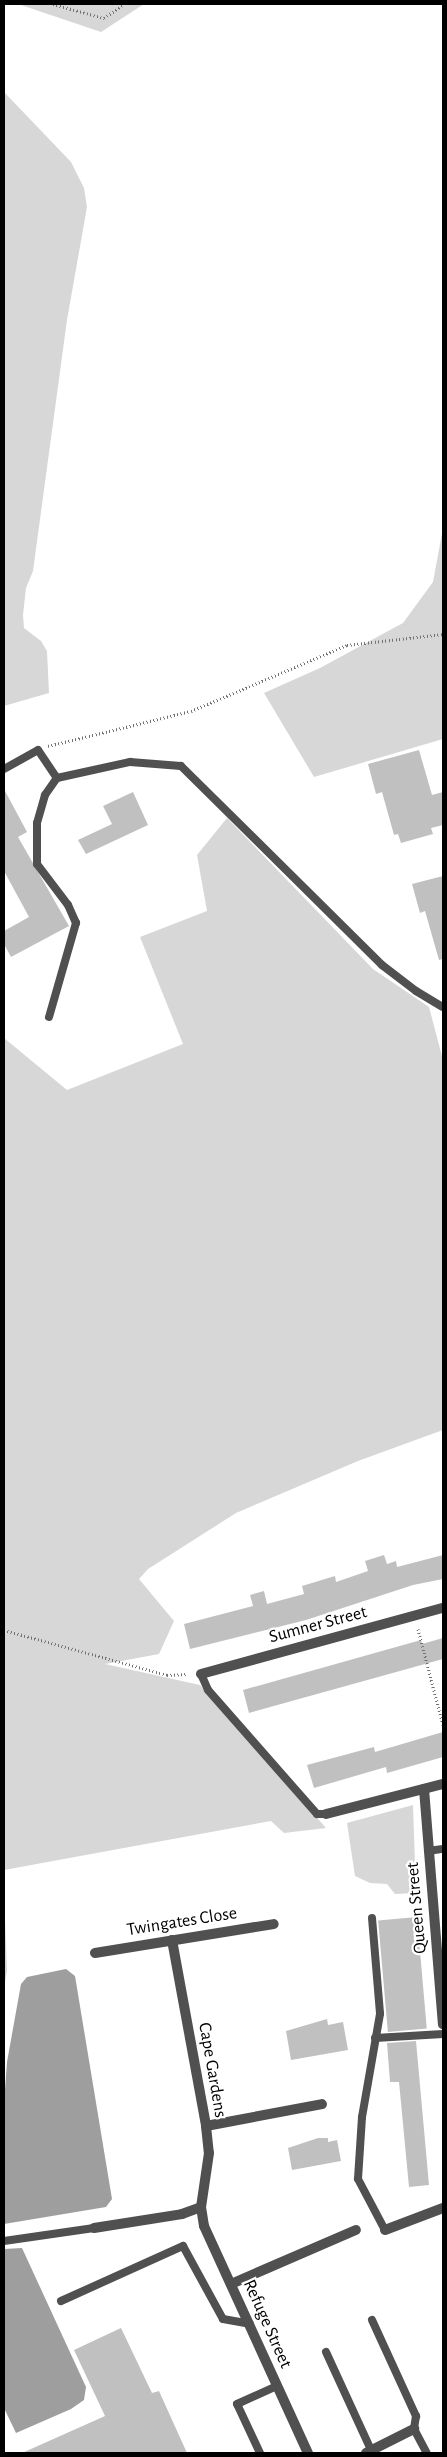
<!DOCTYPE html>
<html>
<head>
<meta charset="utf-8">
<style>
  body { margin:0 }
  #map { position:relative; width:447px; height:2457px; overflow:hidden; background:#fff; font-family:"Alegreya Sans",sans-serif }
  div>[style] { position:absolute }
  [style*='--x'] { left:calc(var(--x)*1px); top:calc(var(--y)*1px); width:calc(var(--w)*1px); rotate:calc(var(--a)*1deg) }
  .green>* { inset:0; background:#d7d7d7 }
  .water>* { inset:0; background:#9e9e9e }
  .building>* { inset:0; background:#c0c0c0; transform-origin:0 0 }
  .path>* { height:3px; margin-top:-1.5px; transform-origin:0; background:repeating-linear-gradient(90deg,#727272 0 1px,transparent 0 3.5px) }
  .lane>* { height:8px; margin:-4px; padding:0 4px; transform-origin:4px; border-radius:4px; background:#505050 }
  .street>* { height:10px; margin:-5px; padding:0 5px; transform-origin:5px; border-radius:5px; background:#505050 }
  span { translate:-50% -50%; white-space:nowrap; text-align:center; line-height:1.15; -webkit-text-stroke:4.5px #fff; paint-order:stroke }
  .street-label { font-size:18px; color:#000 }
  .frame { position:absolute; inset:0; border:5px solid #000; pointer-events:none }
</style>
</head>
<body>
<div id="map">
  <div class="green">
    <div style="clip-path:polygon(18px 4px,144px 4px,101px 32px)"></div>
    <div style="clip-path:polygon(4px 92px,71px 162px,84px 188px,87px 207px,67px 320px,33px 571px,26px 588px,23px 615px,24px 628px,41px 641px,47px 651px,49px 693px,4px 706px)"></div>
    <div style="clip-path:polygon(443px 528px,443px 739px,314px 777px,264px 693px,320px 668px,403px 623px,433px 582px)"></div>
    <div style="clip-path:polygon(227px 818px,373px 969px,429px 1007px,443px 1060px,443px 1430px,358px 1461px,236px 1513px,148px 1569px,139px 1579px,174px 1621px,159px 1654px,105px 1664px,200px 1685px,326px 1828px,284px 1833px,271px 1821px,4px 1870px,4px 1038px,67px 1090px,183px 1044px,140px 937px,207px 911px,197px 855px)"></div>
    <div style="clip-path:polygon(413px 1805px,416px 1893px,395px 1894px,387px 1884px,370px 1883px,355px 1876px,347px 1823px)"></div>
    <div style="clip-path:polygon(4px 1894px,7px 1971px,4px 1987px)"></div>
  </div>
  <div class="water">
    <div style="clip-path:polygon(66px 1969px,75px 1976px,112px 2199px,106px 2207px,4px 2224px,4px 2104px,7px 2062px,21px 1984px,27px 1977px)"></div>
    <div style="clip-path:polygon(22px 2248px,86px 2387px,84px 2400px,71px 2409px,16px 2433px,4px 2408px,4px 2249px)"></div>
  </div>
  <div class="building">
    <div style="clip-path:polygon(419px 750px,432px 795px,443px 792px,443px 825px,431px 828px,433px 834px,401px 843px,398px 834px,394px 835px,382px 792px,376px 794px,368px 764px)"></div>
    <div style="clip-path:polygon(4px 789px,27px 832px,18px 837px,69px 926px,11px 957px,4px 944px,4px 931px,29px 917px,4px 871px)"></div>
    <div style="clip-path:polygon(133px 792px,148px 825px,86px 854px,78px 840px,112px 824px,103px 806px)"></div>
    <div style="clip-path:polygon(443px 876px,443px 959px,439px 960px,425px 911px,420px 913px,412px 884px)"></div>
    <div style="clip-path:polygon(384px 1555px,387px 1564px,396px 1561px,397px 1567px,443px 1555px,443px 1579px,413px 1585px,306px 1620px,190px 1649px,184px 1624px,253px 1606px,250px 1595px,264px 1591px,267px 1604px,304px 1594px,302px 1586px,335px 1576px,336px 1582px,368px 1571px,365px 1561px)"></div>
    <div style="clip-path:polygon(443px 1638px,443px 1659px,249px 1713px,243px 1690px,421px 1640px,422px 1644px)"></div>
    <div style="clip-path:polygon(443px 1732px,443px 1757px,387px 1773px,386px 1767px,314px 1788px,307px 1765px,374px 1747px,375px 1752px)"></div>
    <div style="left:417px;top:1917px;width:112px;height:39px;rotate:85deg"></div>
    <div style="clip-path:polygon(327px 2019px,328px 2025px,343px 2022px,348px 2050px,291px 2060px,286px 2031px)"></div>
    <div style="clip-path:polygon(416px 2041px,429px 2185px,409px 2187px,399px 2082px,390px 2082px,387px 2043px)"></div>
    <div style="clip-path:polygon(318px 2138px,328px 2138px,328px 2142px,337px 2140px,341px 2161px,292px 2170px,288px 2148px)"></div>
    <div style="clip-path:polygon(121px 2328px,152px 2393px,159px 2391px,187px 2453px,22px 2453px,105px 2416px,74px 2350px)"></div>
  </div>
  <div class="path">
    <div style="--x:53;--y:4;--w:53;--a:15.4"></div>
    <div style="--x:104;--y:18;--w:24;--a:-35"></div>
    <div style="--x:48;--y:746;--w:147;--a:-13.8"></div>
    <div style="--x:191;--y:711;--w:169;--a:-22.9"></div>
    <div style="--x:347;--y:645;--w:97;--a:-6.5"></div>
    <div style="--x:418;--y:1629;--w:99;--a:75.4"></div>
    <div style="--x:4;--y:1630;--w:169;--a:15.4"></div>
    <div style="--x:167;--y:1675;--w:21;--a:-3"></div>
  </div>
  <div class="lane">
    <div style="--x:4;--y:769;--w:39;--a:-29"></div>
    <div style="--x:38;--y:750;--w:34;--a:56"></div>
    <div style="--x:57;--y:778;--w:75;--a:-12.4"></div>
    <div style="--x:130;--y:762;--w:51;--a:4.5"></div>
    <div style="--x:181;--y:766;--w:283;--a:44.7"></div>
    <div style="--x:382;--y:965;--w:43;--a:37.4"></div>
    <div style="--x:416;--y:991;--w:31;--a:31"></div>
    <div style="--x:49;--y:1017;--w:98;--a:-74"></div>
    <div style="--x:76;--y:923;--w:20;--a:-114"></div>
    <div style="--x:68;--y:905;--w:51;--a:-127.1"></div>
    <div style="--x:37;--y:864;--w:41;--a:-90"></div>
    <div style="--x:37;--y:823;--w:29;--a:-74"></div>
    <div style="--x:45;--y:795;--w:21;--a:-55"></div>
    <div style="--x:201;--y:1674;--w:17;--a:66"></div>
    <div style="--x:208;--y:1690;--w:165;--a:48.7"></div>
    <div style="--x:317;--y:1814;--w:9;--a:0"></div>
    <div style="--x:428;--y:1851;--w:15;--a:-8"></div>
    <div style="--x:372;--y:1918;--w:96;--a:85.2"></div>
    <div style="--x:380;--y:2014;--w:105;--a:99.9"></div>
    <div style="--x:362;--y:2117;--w:62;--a:93.7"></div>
    <div style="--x:358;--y:2179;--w:58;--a:62.1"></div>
    <div style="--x:375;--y:2038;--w:68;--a:-3.4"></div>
    <div style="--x:4;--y:2241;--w:91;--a:-8.2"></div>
    <div style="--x:61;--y:2301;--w:134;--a:-24.3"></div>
    <div style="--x:183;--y:2246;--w:83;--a:61.3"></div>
    <div style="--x:223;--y:2319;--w:27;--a:10"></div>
    <div style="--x:372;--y:2320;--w:106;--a:65.4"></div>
    <div style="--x:416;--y:2416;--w:13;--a:99"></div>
    <div style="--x:414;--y:2429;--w:27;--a:62"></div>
    <div style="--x:326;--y:2352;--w:108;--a:65.3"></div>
    <div style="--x:260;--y:2453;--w:54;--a:-115.1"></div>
    <div style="--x:237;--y:2404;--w:44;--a:-24.2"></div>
  </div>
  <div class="street">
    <div style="--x:201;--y:1674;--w:251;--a:-15.3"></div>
    <div style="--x:424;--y:1789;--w:236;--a:85.4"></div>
    <div style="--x:326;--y:1814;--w:121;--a:-14.4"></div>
    <div style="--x:172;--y:1940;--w:189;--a:79.6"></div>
    <div style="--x:206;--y:2126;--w:27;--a:84"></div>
    <div style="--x:209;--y:2153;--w:55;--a:98.4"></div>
    <div style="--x:201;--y:2207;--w:19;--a:81"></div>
    <div style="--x:204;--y:2226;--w:250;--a:65.4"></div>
    <div style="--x:95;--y:1953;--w:181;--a:-9.2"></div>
    <div style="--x:206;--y:2126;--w:118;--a:-10.7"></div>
    <div style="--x:94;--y:2228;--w:89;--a:-9"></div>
    <div style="--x:182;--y:2214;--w:20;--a:-20"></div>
    <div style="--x:385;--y:2230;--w:62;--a:-20.8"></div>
    <div style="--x:231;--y:2284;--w:136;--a:-23.4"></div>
    <div style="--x:366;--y:2453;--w:54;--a:-26.6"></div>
  </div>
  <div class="street-label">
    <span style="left:318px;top:1625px;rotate:-15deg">Sumner Street</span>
    <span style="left:417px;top:1908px;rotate:-95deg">Queen Street</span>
    <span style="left:182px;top:1922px;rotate:-9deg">Twingates Close</span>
    <span style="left:212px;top:2070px;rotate:80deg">Cape Gardens</span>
    <span style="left:267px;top:2324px;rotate:66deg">Refuge Street</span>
  </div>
  <div class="frame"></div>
</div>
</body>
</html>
